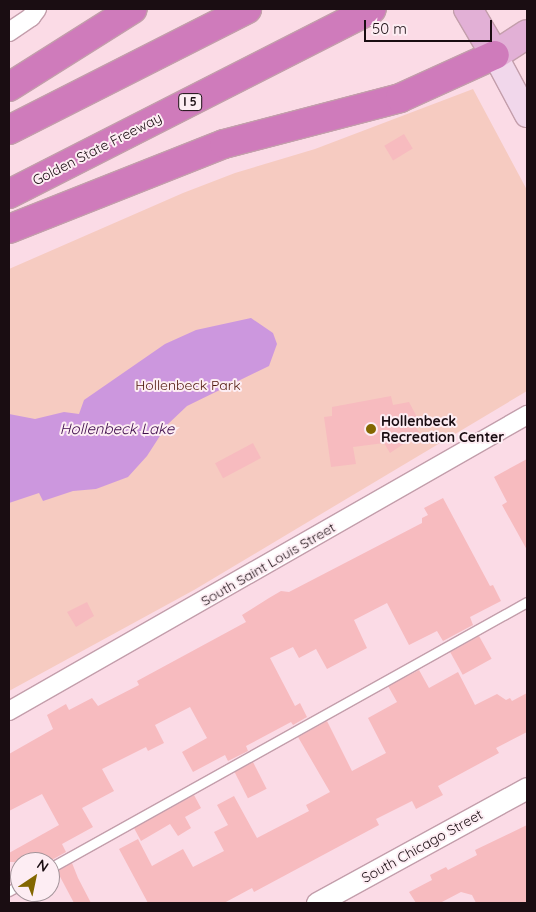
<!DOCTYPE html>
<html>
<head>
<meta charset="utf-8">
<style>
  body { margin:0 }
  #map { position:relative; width:536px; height:912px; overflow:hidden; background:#fbdbe6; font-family:Quicksand,sans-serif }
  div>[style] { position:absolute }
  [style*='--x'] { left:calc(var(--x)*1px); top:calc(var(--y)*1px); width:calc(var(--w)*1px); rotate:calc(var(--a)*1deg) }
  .green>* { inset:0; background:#f6cbc1 }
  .water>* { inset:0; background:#cc97de }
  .building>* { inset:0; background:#f7bbbf; transform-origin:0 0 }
  .roads { filter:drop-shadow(1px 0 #c39eab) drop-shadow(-1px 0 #c39eab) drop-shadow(0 1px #c39eab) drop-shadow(0 -1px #c39eab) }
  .service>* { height:9px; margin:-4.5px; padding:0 4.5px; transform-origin:4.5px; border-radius:4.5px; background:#fff }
  .minor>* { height:18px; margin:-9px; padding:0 9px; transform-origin:9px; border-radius:9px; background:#fff }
  .tertiary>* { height:21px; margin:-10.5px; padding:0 10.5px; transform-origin:10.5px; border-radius:10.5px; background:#fff }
  .secondary>* { height:24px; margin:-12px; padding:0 12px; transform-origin:12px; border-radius:12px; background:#f1d7eb }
  .primary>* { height:28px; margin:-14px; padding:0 14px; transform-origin:14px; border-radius:14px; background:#e2b0d6 }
  .motorway>* { height:28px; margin:-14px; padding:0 14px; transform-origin:14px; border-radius:14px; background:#cf7bbb }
  .dots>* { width:14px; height:14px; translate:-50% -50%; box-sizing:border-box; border:2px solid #fdedf3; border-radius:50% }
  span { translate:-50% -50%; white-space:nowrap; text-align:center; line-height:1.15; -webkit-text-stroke:4px #fdedf3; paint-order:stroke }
  .shield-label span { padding:1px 4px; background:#fdedf3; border:1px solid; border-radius:4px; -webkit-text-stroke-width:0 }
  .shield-label { font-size:12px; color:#1a0d12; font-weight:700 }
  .street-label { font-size:14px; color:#1a0d12 }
  .park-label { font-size:14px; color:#4f170c }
  .poi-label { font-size:14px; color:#1a0d12; font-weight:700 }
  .left { translate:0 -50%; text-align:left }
  .water-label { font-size:15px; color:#3f0d4d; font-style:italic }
  .frame { position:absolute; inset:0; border:10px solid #1a0d12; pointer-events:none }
  .north { position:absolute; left:10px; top:852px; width:50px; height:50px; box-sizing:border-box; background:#fdedf3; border:1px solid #a29399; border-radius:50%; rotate:34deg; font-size:14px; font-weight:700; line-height:20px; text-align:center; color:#1a0d12 }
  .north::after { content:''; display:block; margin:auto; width:18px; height:22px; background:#836700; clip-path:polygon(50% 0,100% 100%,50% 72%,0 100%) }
  .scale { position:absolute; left:364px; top:20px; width:128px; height:22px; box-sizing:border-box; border:2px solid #1a0d12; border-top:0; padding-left:6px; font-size:15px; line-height:18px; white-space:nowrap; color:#1a0d12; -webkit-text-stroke:4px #fdedf3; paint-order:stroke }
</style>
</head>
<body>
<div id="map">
  <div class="green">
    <div style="clip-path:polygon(473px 89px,527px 190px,527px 391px,194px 590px,9px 691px,9px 269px,183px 193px,235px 173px,315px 149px)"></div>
  </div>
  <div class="water">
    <div style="clip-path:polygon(251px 318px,273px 333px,277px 344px,269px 366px,187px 406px,167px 425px,147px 456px,128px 477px,96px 489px,73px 491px,43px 501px,39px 493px,9px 503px,9px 414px,35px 419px,64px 412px,79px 414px,84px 400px,165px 344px,196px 330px)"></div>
  </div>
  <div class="building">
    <div style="left:404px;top:134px;width:17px;height:23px;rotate:59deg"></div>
    <div style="clip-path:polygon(391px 396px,393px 405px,409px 402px,419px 421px,414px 425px,420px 433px,390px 453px,384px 443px,353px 447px,356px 464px,331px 467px,324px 417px,332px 416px,332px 407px)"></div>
    <div style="left:253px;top:443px;width:17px;height:43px;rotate:62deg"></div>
    <div style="clip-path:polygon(527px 459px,527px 550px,502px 505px,507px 502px,494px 477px)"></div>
    <div style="clip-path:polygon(443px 498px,490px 586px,493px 585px,501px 601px,470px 617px,473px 625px,443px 641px,437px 631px,409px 645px,387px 603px,354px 620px,367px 648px,327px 669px,316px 649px,299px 658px,293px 647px,270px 658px,295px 706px,300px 703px,307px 717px,293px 725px,291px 722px,246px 746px,248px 751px,228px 761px,225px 755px,193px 772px,182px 752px,207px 738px,190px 707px,155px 725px,164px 743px,148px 751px,146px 747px,102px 769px,114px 791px,82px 808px,93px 827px,62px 844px,66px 852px,48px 862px,9px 862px,9px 853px,59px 825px,42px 794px,9px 811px,9px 754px,53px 729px,47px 715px,66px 704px,69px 710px,92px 698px,98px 706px,139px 685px,137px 681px,246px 622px,242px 615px,269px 598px,281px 591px,289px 592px,422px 523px,422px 518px,428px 515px,424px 508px)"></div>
    <div style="clip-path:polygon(87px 602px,94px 616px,76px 627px,67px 612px)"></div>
    <div style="left:479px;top:636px;width:26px;height:33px;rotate:61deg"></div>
    <div style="clip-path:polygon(419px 670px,429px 688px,458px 672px,475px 705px,497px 694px,506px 700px,510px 698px,512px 701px,527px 693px,527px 732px,496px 748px,499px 753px,438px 786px,443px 795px,416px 809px,412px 801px,376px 819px,379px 825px,254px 892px,252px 888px,224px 903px,148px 903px,119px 849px,138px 839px,152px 866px,183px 849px,193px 867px,224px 851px,214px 832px,228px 825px,217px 805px,234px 796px,257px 838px,309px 811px,306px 805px,330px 792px,298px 737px,327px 721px,352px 771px,386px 753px,368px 718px,397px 702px,388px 686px)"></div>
    <div style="left:253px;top:762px;width:30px;height:21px;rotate:63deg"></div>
    <div style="clip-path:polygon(194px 795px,201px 808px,185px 817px,191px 828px,178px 836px,170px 824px,141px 841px,134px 828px)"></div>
    <div style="clip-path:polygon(527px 825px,527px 903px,476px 903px,472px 895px,461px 892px,440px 903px,416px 903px,409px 892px,432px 880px,430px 875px,446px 867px,448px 870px,477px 855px,475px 850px)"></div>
    <div style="clip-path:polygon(72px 863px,78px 878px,91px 903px,74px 903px,57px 871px)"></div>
  </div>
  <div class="roads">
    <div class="service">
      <div style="--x:50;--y:868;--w:546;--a:-29.15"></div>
      <div style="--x:9;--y:891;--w:13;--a:-29"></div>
    </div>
    <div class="minor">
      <div style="--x:9;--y:32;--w:27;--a:-34"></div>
      <div style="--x:31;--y:17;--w:10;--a:-53"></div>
      <div style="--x:9;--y:711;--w:597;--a:-29.74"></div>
    </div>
    <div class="tertiary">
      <div style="--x:317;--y:903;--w:239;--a:-28.7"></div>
    </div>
    <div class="secondary">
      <div style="--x:495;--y:55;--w:68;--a:61.9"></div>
    </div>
    <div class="primary">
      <div style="--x:468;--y:9;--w:53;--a:59.6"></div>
      <div style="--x:495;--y:55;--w:38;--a:-33"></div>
    </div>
    <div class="motorway">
      <div style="--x:9;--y:87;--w:146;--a:-32.2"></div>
      <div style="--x:9;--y:130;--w:267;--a:-26.9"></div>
      <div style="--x:9;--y:194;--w:407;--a:-27"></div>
      <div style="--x:9;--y:229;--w:231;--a:-21.6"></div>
      <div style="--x:224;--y:144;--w:182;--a:-14.6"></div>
      <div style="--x:400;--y:98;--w:104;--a:-24.4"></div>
    </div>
  </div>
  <div class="dots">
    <div style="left:371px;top:429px;background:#836700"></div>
  </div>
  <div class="shield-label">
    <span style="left:190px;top:102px">I 5</span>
  </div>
  <div class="street-label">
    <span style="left:97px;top:149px;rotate:-27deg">Golden State Freeway</span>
    <span style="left:268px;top:564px;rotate:-30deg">South Saint Louis Street</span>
    <span style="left:422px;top:846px;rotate:-29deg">South Chicago Street</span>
  </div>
  <div class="park-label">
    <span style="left:188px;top:385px">Hollenbeck Park</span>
  </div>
  <div class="poi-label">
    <span class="left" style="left:381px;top:429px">Hollenbeck<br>Recreation Center</span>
  </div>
  <div class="water-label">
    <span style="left:117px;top:429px">Hollenbeck Lake</span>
  </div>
  <div class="frame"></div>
  <div class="north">N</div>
  <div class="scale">50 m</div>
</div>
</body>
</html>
